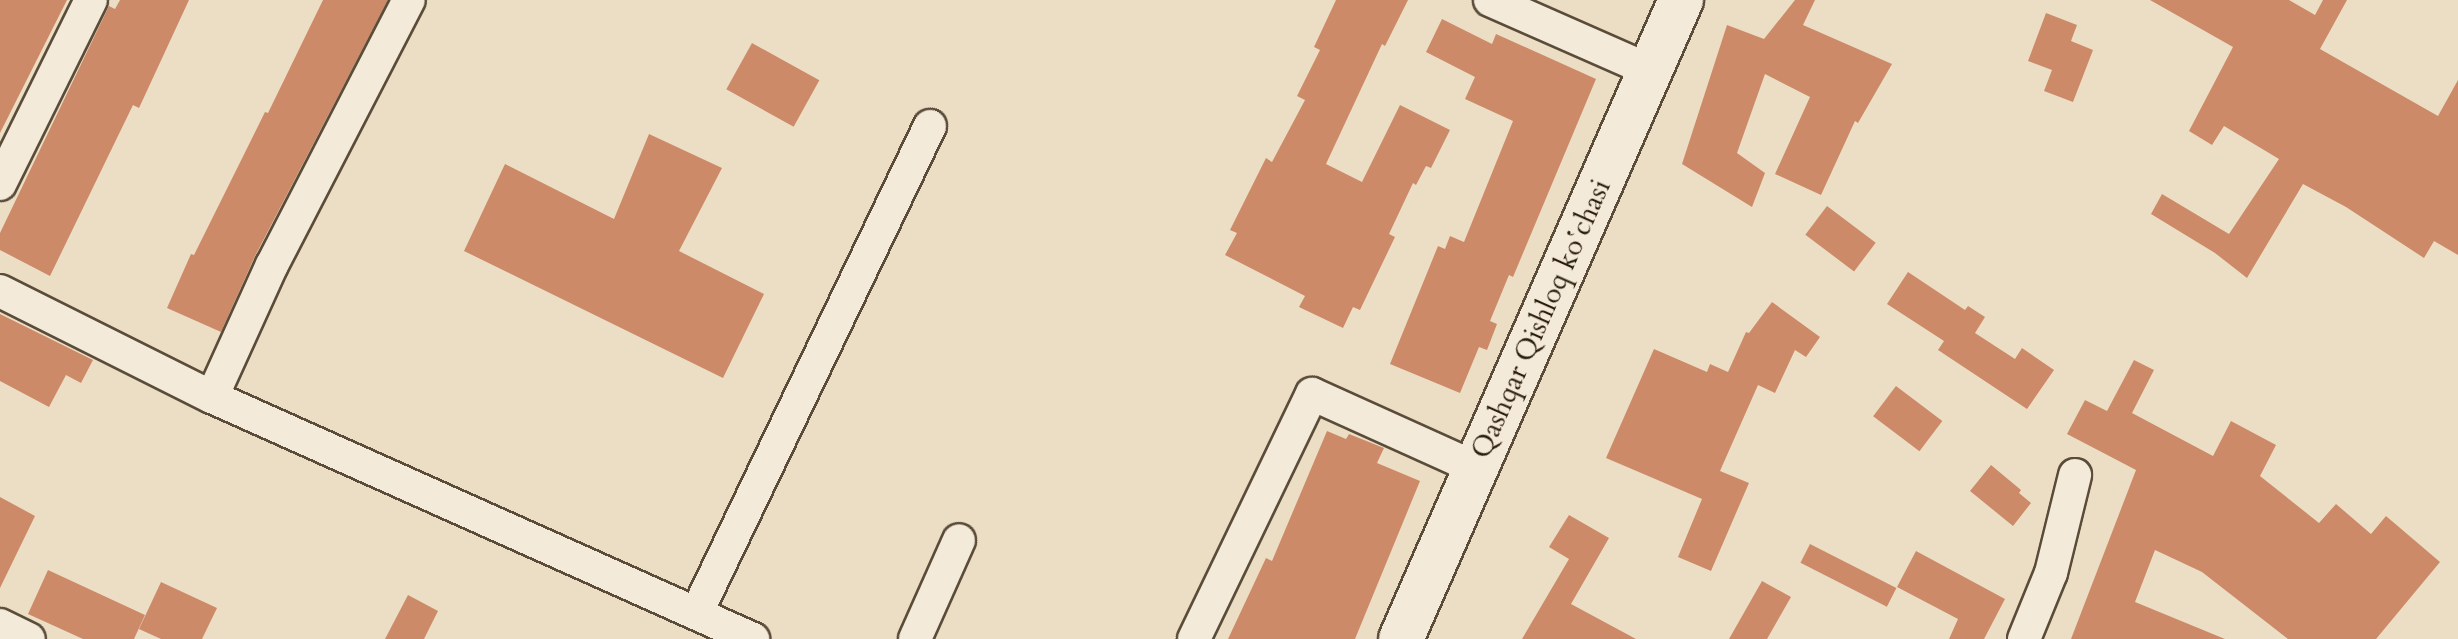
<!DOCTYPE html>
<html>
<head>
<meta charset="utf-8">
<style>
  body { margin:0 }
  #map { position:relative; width:2458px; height:639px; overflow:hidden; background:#ecdec5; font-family:Cardo,serif }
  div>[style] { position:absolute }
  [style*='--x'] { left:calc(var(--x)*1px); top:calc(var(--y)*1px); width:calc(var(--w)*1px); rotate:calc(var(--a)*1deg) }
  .building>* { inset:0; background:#cd8a68; transform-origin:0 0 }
  .roads { filter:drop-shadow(2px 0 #5a4c39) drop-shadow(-2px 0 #5a4c39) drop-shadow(0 2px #5a4c39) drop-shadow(0 -2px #5a4c39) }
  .minor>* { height:32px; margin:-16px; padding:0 16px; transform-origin:16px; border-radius:16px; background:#f3ead9 }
  .secondary>* { height:44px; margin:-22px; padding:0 22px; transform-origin:22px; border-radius:22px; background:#f3ead9 }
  span { translate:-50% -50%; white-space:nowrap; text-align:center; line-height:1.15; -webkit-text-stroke:6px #f3ead9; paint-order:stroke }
  .street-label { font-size:28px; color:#291c0a }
</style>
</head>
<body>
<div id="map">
  <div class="building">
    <div style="clip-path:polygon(0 0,67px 0,0 133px)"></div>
    <div style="clip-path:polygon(120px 0,189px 0,139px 108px,133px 105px,50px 276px,0 250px,0 233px,109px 6px,115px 9px)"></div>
    <div style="clip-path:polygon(323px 0,388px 0,255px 256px,221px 332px,167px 308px,191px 254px,194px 255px,265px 112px,268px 113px)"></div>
    <div style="clip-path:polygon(1336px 0,1408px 0,1385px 46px,1382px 44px,1326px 164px,1362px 182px,1400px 105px,1450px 130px,1431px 168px,1426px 166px,1416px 185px,1413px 183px,1389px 234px,1395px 237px,1360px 310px,1353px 307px,1343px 328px,1299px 307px,1305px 296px,1225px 255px,1237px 233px,1230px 230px,1266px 158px,1272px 162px,1305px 100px,1297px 96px,1320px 50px,1314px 47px)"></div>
    <div style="clip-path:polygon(1795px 0,1815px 0,1803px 25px,1892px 64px,1858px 123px,1855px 121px,1821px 195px,1775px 174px,1810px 97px,1765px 74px,1737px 153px,1765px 173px,1752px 207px,1682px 164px,1727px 25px,1764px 39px)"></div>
    <div style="clip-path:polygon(2150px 0,2289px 0,2315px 15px,2323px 0,2347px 0,2320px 49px,2438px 116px,2458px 80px,2458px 255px,2434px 241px,2424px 258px,2346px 207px,2303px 184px,2247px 278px,2215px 253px,2151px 214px,2162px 194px,2229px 234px,2279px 159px,2224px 126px,2212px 145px,2189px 131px,2233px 47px)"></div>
    <div style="clip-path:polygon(2046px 13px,2077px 25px,2071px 41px,2093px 50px,2073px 102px,2044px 91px,2052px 70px,2028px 61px)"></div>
    <div style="clip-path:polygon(1442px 19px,1492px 44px,1496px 34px,1596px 79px,1513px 277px,1509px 275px,1490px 321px,1497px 324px,1487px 350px,1479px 347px,1460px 393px,1390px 364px,1438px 246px,1445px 249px,1450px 236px,1464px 242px,1513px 121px,1465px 99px,1475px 77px,1426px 52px)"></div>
    <div style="left:752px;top:43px;width:77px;height:53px;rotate:29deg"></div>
    <div style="clip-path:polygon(649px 134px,722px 168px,679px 251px,764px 294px,723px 378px,464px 251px,505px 164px,614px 219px)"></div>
    <div style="left:1827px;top:206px;width:61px;height:36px;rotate:37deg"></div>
    <div style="clip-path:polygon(1908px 272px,1965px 310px,1968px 306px,1985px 317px,1975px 333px,2015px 359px,2022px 348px,2054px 370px,2027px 409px,1938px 350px,1944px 341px,1887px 304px)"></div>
    <div style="clip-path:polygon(1772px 302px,1820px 337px,1806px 357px,1795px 350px,1775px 393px,1758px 385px,1720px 471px,1749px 483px,1711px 571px,1678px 557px,1702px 499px,1606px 458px,1654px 349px,1707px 372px,1710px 364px,1728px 372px,1746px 332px,1749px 333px)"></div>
    <div style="clip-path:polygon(0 314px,93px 360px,81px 383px,66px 375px,49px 407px,0 381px)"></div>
    <div style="clip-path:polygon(2134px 360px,2154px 370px,2132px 413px,2213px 456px,2231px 421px,2276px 445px,2260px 476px,2319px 523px,2336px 504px,2371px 534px,2386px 516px,2440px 562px,2376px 639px,2288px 639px,2202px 572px,2155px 550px,2135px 602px,2225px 639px,2071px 639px,2136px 470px,2067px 434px,2085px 400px,2107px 411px)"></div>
    <div style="left:1896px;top:386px;width:58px;height:38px;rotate:37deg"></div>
    <div style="clip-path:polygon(1327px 431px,1346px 439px,1349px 434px,1384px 448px,1377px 463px,1420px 481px,1355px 639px,1228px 639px,1266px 558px,1272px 561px)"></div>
    <div style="clip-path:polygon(1991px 465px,2021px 490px,2019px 493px,2031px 503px,2013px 526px,1970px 491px)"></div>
    <div style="clip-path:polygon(0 497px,35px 516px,0 588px)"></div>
    <div style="clip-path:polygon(1569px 515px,1609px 538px,1571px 604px,1636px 639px,1522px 639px,1569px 559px,1549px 547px)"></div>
    <div style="left:1810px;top:544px;width:97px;height:21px;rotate:27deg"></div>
    <div style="clip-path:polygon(1916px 551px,2005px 599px,1984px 639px,1949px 639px,1958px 619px,1897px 587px)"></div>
    <div style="clip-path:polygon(48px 570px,145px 615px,134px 639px,83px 639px,28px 614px)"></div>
    <div style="clip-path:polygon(1762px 581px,1791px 597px,1767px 639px,1729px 639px)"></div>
    <div style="clip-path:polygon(161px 582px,217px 608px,202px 639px,161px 639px,139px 629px)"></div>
    <div style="clip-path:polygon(408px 595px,438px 611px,424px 639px,385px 639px)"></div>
  </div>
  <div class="roads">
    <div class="minor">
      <div style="--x:1490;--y:0;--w:176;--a:23.8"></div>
      <div style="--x:0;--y:184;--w:205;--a:-63.7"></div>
      <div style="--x:0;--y:291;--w:237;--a:26.6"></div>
      <div style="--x:212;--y:397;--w:145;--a:-65.6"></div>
      <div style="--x:272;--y:265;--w:298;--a:-62.7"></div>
      <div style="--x:212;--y:397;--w:593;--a:24.1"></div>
      <div style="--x:697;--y:612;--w:539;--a:-64.39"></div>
      <div style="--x:0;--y:625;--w:32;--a:26"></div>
      <div style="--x:915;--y:639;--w:108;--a:-66"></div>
      <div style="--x:1194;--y:639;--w:272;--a:-64.3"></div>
      <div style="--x:1312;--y:394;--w:180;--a:24.3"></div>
      <div style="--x:2024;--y:639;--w:71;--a:-67.8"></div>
      <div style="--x:2051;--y:573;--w:101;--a:-76.2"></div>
    </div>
    <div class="secondary">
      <div style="--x:1401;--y:639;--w:698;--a:-66.34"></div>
    </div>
  </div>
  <div class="street-label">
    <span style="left:1541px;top:319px;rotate:-66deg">Qashqar Qishloq koʻchasi</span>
  </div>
</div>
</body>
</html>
